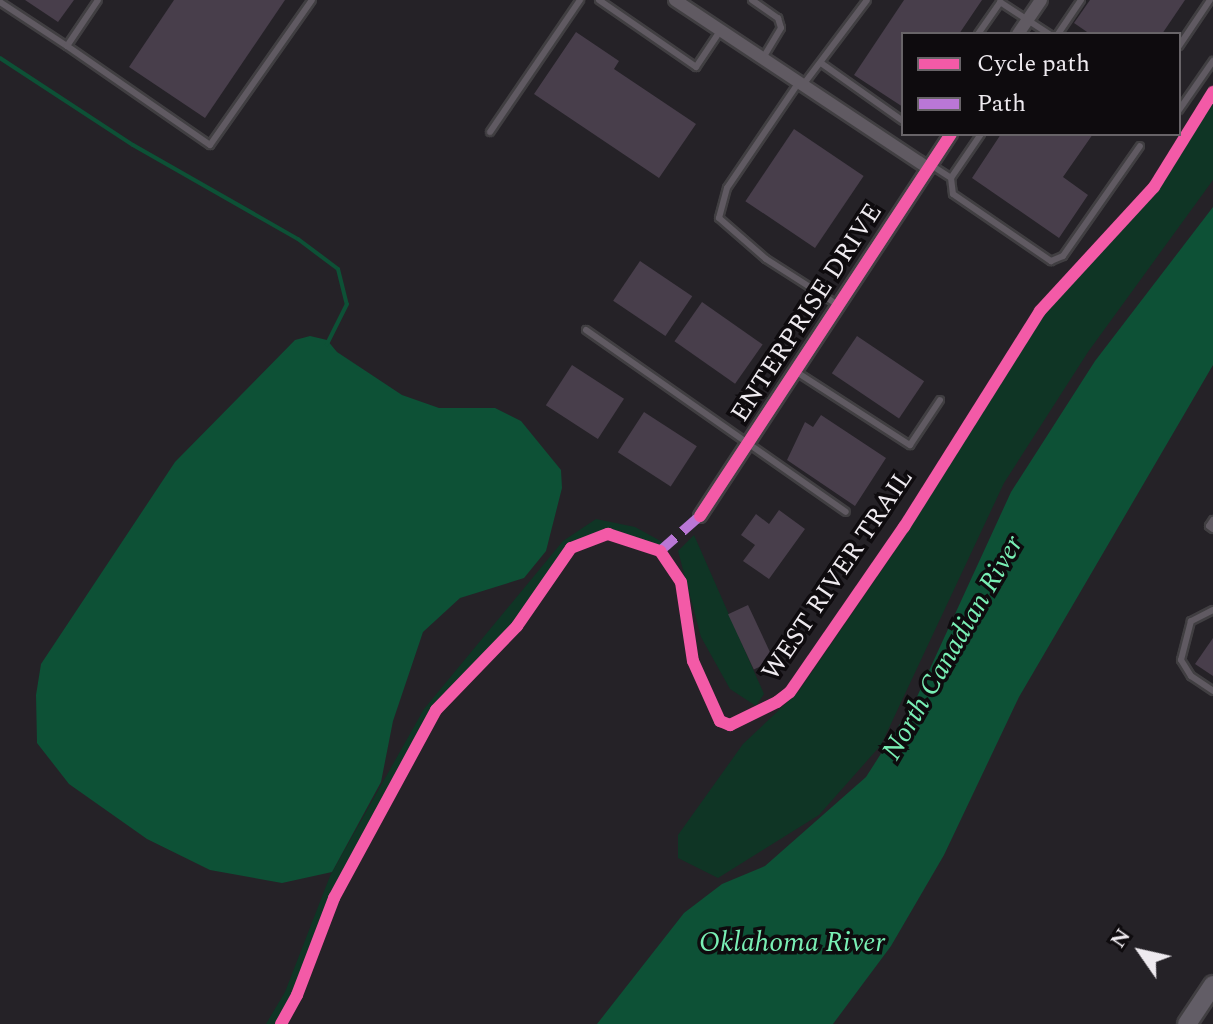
<!DOCTYPE html>
<html>
<head>
<meta charset="utf-8">
<style>
  body { margin:0 }
  #map { position:relative; width:1213px; height:1024px; overflow:hidden; background:#252227; font-family:Spectral,serif }
  div>[style] { position:absolute }
  [style*='--x'] { left:calc(var(--x)*1px); top:calc(var(--y)*1px); width:calc(var(--w)*1px); rotate:calc(var(--a)*1deg) }
  .green>* { inset:0; background:#0f3525 }
  .water>* { inset:0; background:#0d5136 }
  .stream>* { height:4px; margin:-2px; padding:0 2px; transform-origin:2px; border-radius:2px; background:#0d5136 }
  .building>* { inset:0; background:#483e4b; transform-origin:0 0 }
  .roads { filter:drop-shadow(2px 0 #413f42) drop-shadow(-2px 0 #413f42) drop-shadow(0 2px #413f42) drop-shadow(0 -2px #413f42) }
  .service>* { height:6px; margin:-3px; padding:0 3px; transform-origin:3px; border-radius:3px; background:#605a62 }
  .minor>* { height:12px; margin:-6px; padding:0 6px; transform-origin:6px; border-radius:6px; background:#605a62 }
  .secondary>* { height:18px; margin:-9px; padding:0 9px; transform-origin:9px; border-radius:9px; background:#625d66 }
  .quiet>* { height:10px; margin-top:-5px; transform-origin:0; background:repeating-linear-gradient(90deg,#ba77d6 0 20px,transparent 0 30px) }
  .cycleway>* { height:12px; margin:-6px; padding:0 6px; transform-origin:6px; border-radius:6px; background:#f35aa7 }
  span { translate:-50% -50%; white-space:nowrap; text-align:center; line-height:1.15; -webkit-text-stroke:7px #0e0b0e; paint-order:stroke }
  .street-label { font-size:26px; color:#eeeaef }
  .water-label { font-size:28px; color:#79efb5; font-style:italic }
  .legend { position:absolute; left:901px; top:32px; width:280px; height:104px; box-sizing:border-box; background:#0e0b0e; border:2px solid #686468; margin:0; padding:10px 14px; list-style:none; font-size:24px; color:#eeeaef }
  .legend li { display:flex; align-items:center; gap:16px; height:40px }
  .legend b { width:40px; border:2px solid #686468 }
  .north { position:absolute; left:1101px; top:912px; width:80px; height:80px; -webkit-text-stroke:6px #0e0b0e; paint-order:stroke; rotate:304deg; font-size:22px; font-weight:700; line-height:32px; text-align:center; color:#eeeaef }
  .north::after { content:''; display:block; margin:auto; width:28px; height:36px; background:#eeeaef; clip-path:polygon(50% 0,100% 100%,50% 72%,0 100%) }
</style>
</head>
<body>
<div id="map">
  <div class="green">
    <div style="clip-path:polygon(1213px 99px,1213px 180px,1088px 352px,1004px 483px,881px 745px,819px 815px,718px 878px,678px 858px,678px 835px,743px 744px,799px 691px,895px 551px,1043px 315px,1158px 189px)"></div>
    <div style="clip-path:polygon(596px 519px,635px 527px,666px 544px,660px 549px,603px 530px,564px 550px,504px 634px,423px 723px,323px 914px,295px 993px,277px 1024px,266px 1024px,285px 992px,330px 876px,424px 709px,563px 541px)"></div>
    <div style="clip-path:polygon(694px 535px,764px 694px,756px 706px,730px 689px,701px 637px,678px 551px)"></div>
  </div>
  <div class="water">
    <div style="clip-path:polygon(1213px 207px,1213px 365px,1019px 697px,944px 855px,891px 946px,833px 1024px,597px 1024px,684px 913px,722px 884px,765px 866px,866px 777px,916px 699px,1011px 492px,1095px 361px)"></div>
    <div style="clip-path:polygon(310px 336px,327px 340px,337px 352px,402px 395px,439px 408px,495px 408px,521px 421px,561px 470px,562px 488px,546px 551px,524px 578px,460px 598px,423px 632px,393px 721px,381px 782px,332px 872px,282px 883px,210px 870px,147px 839px,69px 784px,37px 743px,36px 695px,41px 664px,175px 462px,295px 340px)"></div>
  </div>
  <div class="stream">
    <div style="--x:0;--y:58;--w:159;--a:33.2"></div>
    <div style="--x:133;--y:145;--w:190;--a:29.7"></div>
    <div style="--x:298;--y:239;--w:50;--a:36.9"></div>
    <div style="--x:338;--y:269;--w:36;--a:76"></div>
    <div style="--x:347;--y:304;--w:45;--a:116.6"></div>
  </div>
  <div class="building">
    <div style="clip-path:polygon(25px 0,74px 0,58px 22px)"></div>
    <div style="clip-path:polygon(174px 0,285px 0,205px 118px,129px 67px)"></div>
    <div style="clip-path:polygon(904px 0,982px 0,959px 34px,903px 34px,903px 107px,854px 75px)"></div>
    <div style="clip-path:polygon(1090px 0,1185px 0,1162px 34px,1090px 34px,1074px 23px)"></div>
    <div style="clip-path:polygon(576px 32px,619px 61px,614px 69px,696px 124px,659px 178px,534px 94px)"></div>
    <div style="left:794px;top:129px;width:84px;height:87px;rotate:34deg"></div>
    <div style="clip-path:polygon(1001px 134px,1093px 134px,1063px 177px,1088px 195px,1059px 238px,972px 178px)"></div>
    <div style="left:640px;top:261px;width:63px;height:48px;rotate:34deg"></div>
    <div style="left:702px;top:302px;width:74px;height:48px;rotate:35deg"></div>
    <div style="left:857px;top:336px;width:81px;height:45px;rotate:34deg"></div>
    <div style="left:572px;top:365px;width:62px;height:48px;rotate:33deg"></div>
    <div style="left:644px;top:412px;width:63px;height:48px;rotate:33deg"></div>
    <div style="clip-path:polygon(821px 415px,886px 458px,855px 506px,787px 460px,805px 422px,813px 427px)"></div>
    <div style="clip-path:polygon(779px 510px,805px 529px,769px 579px,743px 561px,755px 545px,741px 535px,756px 514px,769px 524px)"></div>
    <div style="left:748px;top:605px;width:61px;height:22px;rotate:65deg"></div>
    <div style="clip-path:polygon(1213px 638px,1213px 676px,1195px 664px)"></div>
  </div>
  <div class="roads">
    <div class="service">
      <div style="--x:599;--y:0;--w:118;--a:34.6"></div>
      <div style="--x:696;--y:67;--w:43;--a:-56.3"></div>
      <div style="--x:752;--y:0;--w:32;--a:35"></div>
      <div style="--x:778;--y:18;--w:10;--a:73"></div>
      <div style="--x:781;--y:28;--w:35;--a:121"></div>
      <div style="--x:0;--y:2;--w:80;--a:33.3"></div>
      <div style="--x:67;--y:46;--w:55;--a:-56"></div>
      <div style="--x:978;--y:34;--w:39;--a:-55"></div>
      <div style="--x:1000;--y:2;--w:59;--a:33.1"></div>
      <div style="--x:1058;--y:34;--w:41;--a:-55.9"></div>
      <div style="--x:67;--y:46;--w:174;--a:34.7"></div>
      <div style="--x:210;--y:145;--w:177;--a:-54.9"></div>
      <div style="--x:1179;--y:46;--w:55;--a:-56"></div>
      <div style="--x:821;--y:63;--w:100;--a:35.3"></div>
      <div style="--x:799;--y:82;--w:128;--a:124.2"></div>
      <div style="--x:727;--y:188;--w:31;--a:105"></div>
      <div style="--x:719;--y:218;--w:62;--a:41.1"></div>
      <div style="--x:766;--y:259;--w:85;--a:32.6"></div>
      <div style="--x:803;--y:85;--w:106;--a:-53"></div>
      <div style="--x:1179;--y:110;--w:60;--a:-55.2"></div>
      <div style="--x:490;--y:132;--w:160;--a:-55.7"></div>
      <div style="--x:981;--y:134;--w:53;--a:124.3"></div>
      <div style="--x:951;--y:178;--w:16;--a:83"></div>
      <div style="--x:953;--y:194;--w:119;--a:34.4"></div>
      <div style="--x:1051;--y:261;--w:13;--a:-23"></div>
      <div style="--x:1063;--y:256;--w:134;--a:-55"></div>
      <div style="--x:931;--y:165;--w:24;--a:33"></div>
      <div style="--x:586;--y:330;--w:317;--a:35"></div>
      <div style="--x:795;--y:371;--w:137;--a:32.8"></div>
      <div style="--x:910;--y:445;--w:54;--a:-56.3"></div>
      <div style="--x:1213;--y:520;--w:7;--a:124"></div>
      <div style="--x:1209;--y:526;--w:5;--a:37"></div>
      <div style="--x:1213;--y:610;--w:25;--a:153"></div>
      <div style="--x:1191;--y:621;--w:40;--a:104.4"></div>
      <div style="--x:1181;--y:660;--w:19;--a:58"></div>
      <div style="--x:1191;--y:676;--w:27;--a:34"></div>
    </div>
    <div class="minor">
      <div style="--x:675;--y:0;--w:304;--a:33.6"></div>
      <div style="--x:1018;--y:34;--w:41;--a:-55.9"></div>
      <div style="--x:700;--y:516;--w:457;--a:-56.7"></div>
    </div>
    <div class="secondary">
      <div style="--x:1187;--y:1024;--w:47;--a:-56.3"></div>
    </div>
  </div>
  <div class="quiet">
    <div style="--x:660;--y:551;--w:53;--a:-41.2"></div>
  </div>
  <div class="cycleway">
    <div style="--x:700;--y:516;--w:457;--a:-56.7"></div>
    <div style="--x:281;--y:1024;--w:33;--a:-61"></div>
    <div style="--x:297;--y:995;--w:104;--a:-69.1"></div>
    <div style="--x:334;--y:898;--w:214;--a:-61.5"></div>
    <div style="--x:436;--y:710;--w:117;--a:-46"></div>
    <div style="--x:517;--y:626;--w:95;--a:-55.3"></div>
    <div style="--x:571;--y:548;--w:40;--a:-21"></div>
    <div style="--x:608;--y:534;--w:55;--a:18.1"></div>
    <div style="--x:660;--y:551;--w:37;--a:56"></div>
    <div style="--x:681;--y:582;--w:80;--a:81.4"></div>
    <div style="--x:693;--y:661;--w:66;--a:65.8"></div>
    <div style="--x:720;--y:721;--w:11;--a:22"></div>
    <div style="--x:730;--y:725;--w:52;--a:-26.1"></div>
    <div style="--x:777;--y:702;--w:16;--a:-38"></div>
    <div style="--x:790;--y:692;--w:201;--a:-55.4"></div>
    <div style="--x:904;--y:527;--w:255;--a:-57.8"></div>
    <div style="--x:1040;--y:311;--w:168;--a:-47.4"></div>
    <div style="--x:1154;--y:187;--w:112;--a:-58.2"></div>
  </div>
  <div class="street-label">
    <span style="left:807px;top:313px;rotate:-57deg">ENTERPRISE DRIVE</span>
    <span style="left:838px;top:575px;rotate:-56deg">WEST RIVER TRAIL</span>
  </div>
  <div class="water-label">
    <span style="left:953px;top:648px;rotate:-60deg">North Canadian River</span>
    <span style="left:792px;top:943px">Oklahoma River</span>
  </div>
  <ul class="legend">
  <li><b style="height:10px;background:#f35aa7"></b>Cycle path</li>
  <li><b style="height:10px;background:#ba77d6"></b>Path</li>
  </ul>
  <div class="north">N</div>
</div>
</body>
</html>
